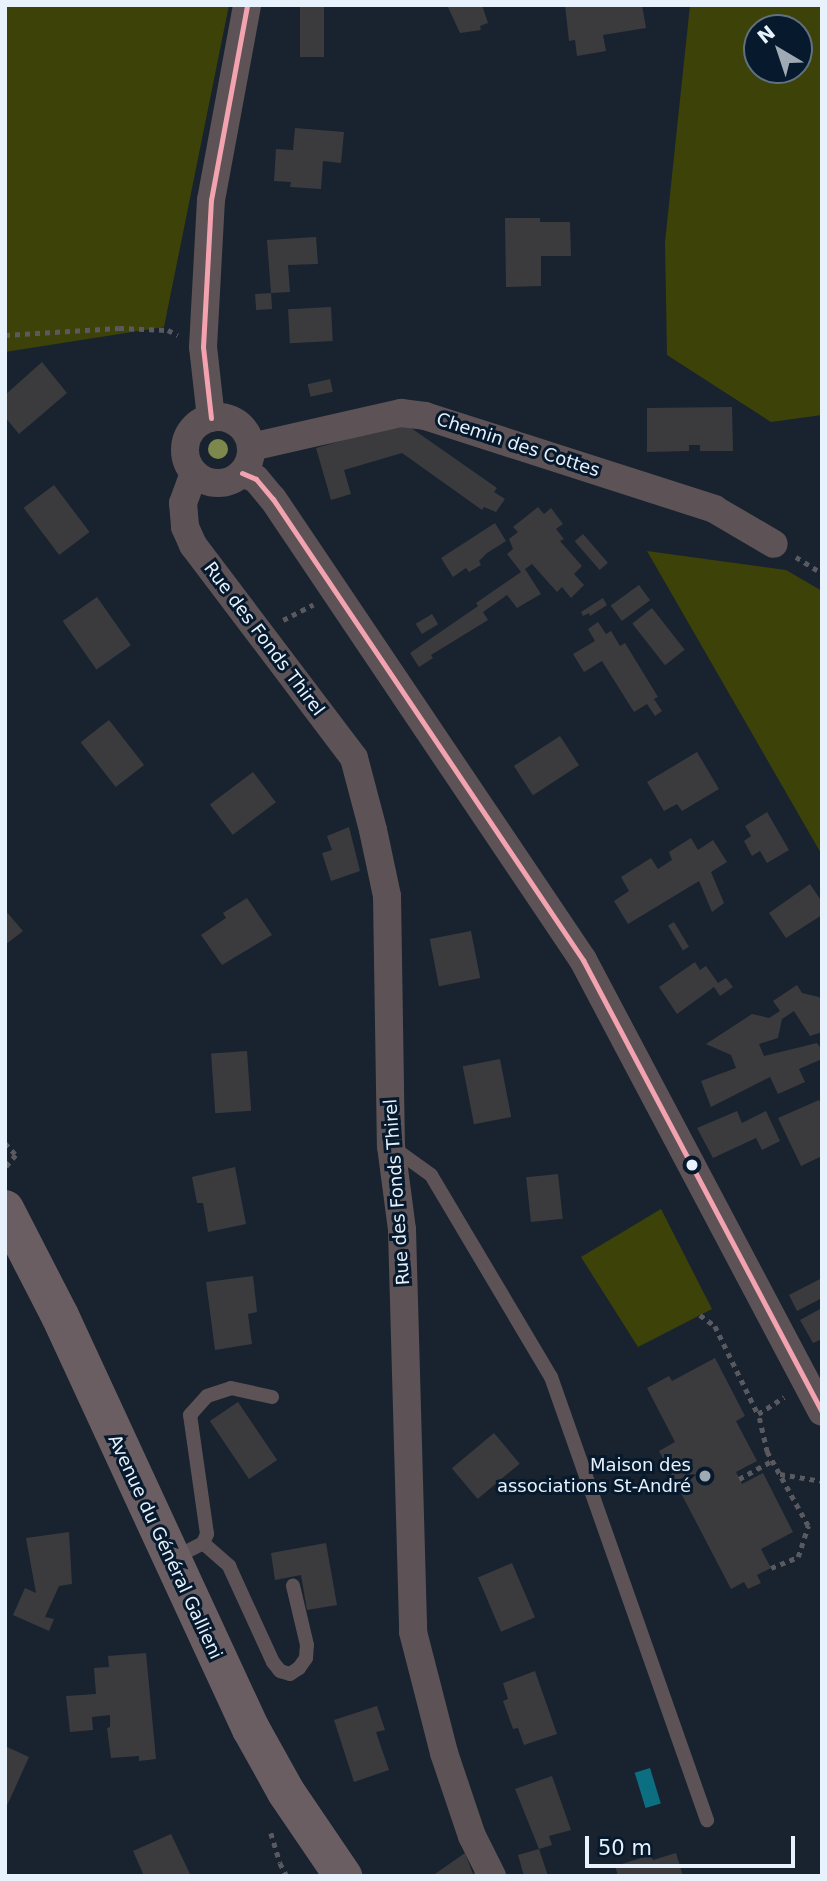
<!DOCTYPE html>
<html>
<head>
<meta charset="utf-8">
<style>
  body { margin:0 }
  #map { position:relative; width:827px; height:1881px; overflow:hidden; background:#18232f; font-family:"DejaVu Sans",sans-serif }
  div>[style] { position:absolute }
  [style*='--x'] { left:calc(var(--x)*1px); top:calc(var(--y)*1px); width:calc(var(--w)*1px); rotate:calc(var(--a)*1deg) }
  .green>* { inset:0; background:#3d4208 }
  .water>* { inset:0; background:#0c6f81; transform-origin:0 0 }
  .building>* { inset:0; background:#3b3b3e; transform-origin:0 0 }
  .path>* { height:4.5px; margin-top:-2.25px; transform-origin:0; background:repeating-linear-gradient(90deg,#5a595f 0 5px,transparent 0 10px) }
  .lane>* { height:14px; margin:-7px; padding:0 7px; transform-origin:7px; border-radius:7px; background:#5d5356 }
  .street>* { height:28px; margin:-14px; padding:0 14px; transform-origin:14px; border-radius:14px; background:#5d5356 }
  .street>.ring { margin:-14px; padding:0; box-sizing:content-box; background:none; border:28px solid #5d5356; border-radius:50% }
  .secondary>* { height:38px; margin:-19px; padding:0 19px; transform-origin:19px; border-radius:19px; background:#6a5e62 }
  .bus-1>* { height:5px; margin:-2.5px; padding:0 2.5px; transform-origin:2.5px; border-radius:2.5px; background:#f3a3af }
  .trees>* { width:20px; height:20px; margin:-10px; border-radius:50%; background:#7d884d }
  .dots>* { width:19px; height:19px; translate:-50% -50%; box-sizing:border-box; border:4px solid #06192d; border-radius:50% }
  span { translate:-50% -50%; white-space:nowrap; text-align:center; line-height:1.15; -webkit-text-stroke:6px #06192d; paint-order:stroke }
  .street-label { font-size:18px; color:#e7f2fd }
  .poi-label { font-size:18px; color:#e7f2fd }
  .right { translate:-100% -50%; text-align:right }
  .frame { position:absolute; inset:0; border:7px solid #e7f2fd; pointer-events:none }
  .north { position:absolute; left:743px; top:14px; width:70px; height:70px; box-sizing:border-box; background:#06192d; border:2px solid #607080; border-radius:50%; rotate:321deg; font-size:19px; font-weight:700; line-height:28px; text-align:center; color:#e7f2fd }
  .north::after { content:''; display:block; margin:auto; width:24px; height:32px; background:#9faab5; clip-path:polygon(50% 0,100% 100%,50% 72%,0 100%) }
  .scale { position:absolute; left:585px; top:1836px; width:210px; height:32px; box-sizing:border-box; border:4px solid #e7f2fd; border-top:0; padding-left:9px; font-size:21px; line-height:24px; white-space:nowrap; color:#e7f2fd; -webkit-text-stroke:5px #06192d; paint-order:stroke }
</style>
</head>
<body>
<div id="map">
  <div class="green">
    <div style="clip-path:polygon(5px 5px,229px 5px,164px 327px,5px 352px)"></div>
    <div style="clip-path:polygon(evenodd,690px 5px,822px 5px,822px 415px,771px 422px,667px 355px,665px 242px,690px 5px,757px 28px,799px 28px,799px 70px,757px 70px,757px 28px)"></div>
    <div style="clip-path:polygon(647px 551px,786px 570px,822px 591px,822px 855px)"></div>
    <div style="clip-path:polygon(661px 1209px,712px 1309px,638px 1347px,581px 1257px)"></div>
  </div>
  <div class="water">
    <div style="left:650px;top:1768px;width:37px;height:16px;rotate:73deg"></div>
  </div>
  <div class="building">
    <div style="left:300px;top:5px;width:24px;height:52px"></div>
    <div style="clip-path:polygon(447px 5px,482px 5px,488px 23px,480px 26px,481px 30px,460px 33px)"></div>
    <div style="clip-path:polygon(565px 5px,642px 5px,646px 28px,603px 35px,606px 51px,577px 56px,575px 40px,569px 41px)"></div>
    <div style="clip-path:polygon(295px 128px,344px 132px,341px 163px,323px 161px,321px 189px,290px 187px,291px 182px,274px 181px,276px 149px,293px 150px)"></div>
    <div style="clip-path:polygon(505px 218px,540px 218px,540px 222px,570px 222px,571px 256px,541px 256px,541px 286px,506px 287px)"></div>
    <div style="clip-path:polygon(316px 237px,318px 264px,288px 265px,290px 292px,271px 293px,267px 240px)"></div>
    <div style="left:271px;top:293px;width:16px;height:16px;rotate:86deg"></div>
    <div style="left:331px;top:307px;width:34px;height:43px;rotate:87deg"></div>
    <div style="clip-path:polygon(42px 362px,67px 393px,19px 434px,5px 417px,5px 395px)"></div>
    <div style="left:330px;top:379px;width:13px;height:23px;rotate:77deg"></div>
    <div style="clip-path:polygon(732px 407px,733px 451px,700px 451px,700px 445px,689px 445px,689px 451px,647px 452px,647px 408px)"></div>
    <div style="clip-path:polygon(404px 423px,497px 488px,494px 492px,505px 499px,496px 512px,484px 507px,482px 510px,402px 453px,344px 470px,351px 494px,331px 500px,316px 448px)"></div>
    <div style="left:54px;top:485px;width:59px;height:38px;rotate:53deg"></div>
    <div style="clip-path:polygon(538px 507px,544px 514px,551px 508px,563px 524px,556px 529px,564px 539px,560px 541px,582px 566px,574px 574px,584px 585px,571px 598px,562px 587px,557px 592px,532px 564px,525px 569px,541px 594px,517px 608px,507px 595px,483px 612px,488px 620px,431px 655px,433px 658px,419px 667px,410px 653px,478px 606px,476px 603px,521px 572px,507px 554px,513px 549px,509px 539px,518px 532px,513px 527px)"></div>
    <div style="clip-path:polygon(495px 523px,506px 541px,487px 553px,479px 561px,481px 565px,469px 572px,466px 568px,453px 577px,441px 558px)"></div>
    <div style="left:583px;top:534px;width:38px;height:11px;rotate:49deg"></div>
    <div style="left:639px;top:585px;width:19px;height:35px;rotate:54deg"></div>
    <div style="left:97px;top:597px;width:59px;height:42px;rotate:55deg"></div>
    <div style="clip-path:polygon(603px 598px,607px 605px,590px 616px,589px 613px,583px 616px,581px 612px)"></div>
    <div style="left:652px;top:608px;width:53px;height:25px;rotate:52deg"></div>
    <div style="left:432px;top:614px;width:12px;height:19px;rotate:59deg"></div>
    <div style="clip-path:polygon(598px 622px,606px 634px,611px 631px,620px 646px,625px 643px,658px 697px,654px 699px,662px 711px,655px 716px,647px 704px,634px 712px,602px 661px,584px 672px,573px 654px,595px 641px,588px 629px)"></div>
    <div style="left:109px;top:720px;width:57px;height:36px;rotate:52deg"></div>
    <div style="left:560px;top:736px;width:35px;height:55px;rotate:57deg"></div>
    <div style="clip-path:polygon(697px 752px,719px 789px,682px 811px,677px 804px,664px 811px,647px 782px)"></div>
    <div style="left:253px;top:772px;width:38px;height:54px;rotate:53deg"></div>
    <div style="clip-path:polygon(767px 812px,789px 850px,767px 863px,760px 851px,752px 856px,744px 841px,751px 836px,745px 826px)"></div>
    <div style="clip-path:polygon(349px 827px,360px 871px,331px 881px,322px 853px,332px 850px,327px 836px)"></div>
    <div style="clip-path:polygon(691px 838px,698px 850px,713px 840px,727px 862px,711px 872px,724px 903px,712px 912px,699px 881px,628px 924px,614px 901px,629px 891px,621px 877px,651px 858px,658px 869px,672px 860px,669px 852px)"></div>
    <div style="clip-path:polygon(810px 884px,822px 902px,822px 915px,786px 938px,769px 913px)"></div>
    <div style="clip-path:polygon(247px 898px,272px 935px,222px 965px,201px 935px,226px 918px,223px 913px)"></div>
    <div style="clip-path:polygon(5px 910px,23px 931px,5px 945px)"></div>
    <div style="left:674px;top:922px;width:29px;height:7px;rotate:59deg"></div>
    <div style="left:471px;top:931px;width:48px;height:42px;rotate:79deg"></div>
    <div style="clip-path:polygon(695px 962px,700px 970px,706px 966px,718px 983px,726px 978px,733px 987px,720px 996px,714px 987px,677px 1014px,659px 987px)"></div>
    <div style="clip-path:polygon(797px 985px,802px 993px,819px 997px,822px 1001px,822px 1032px,810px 1036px,794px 1011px,782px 1019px,778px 1038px,759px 1044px,764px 1056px,817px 1043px,822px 1050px,822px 1059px,799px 1069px,805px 1082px,778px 1094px,770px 1077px,711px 1107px,701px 1081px,736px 1068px,731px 1055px,706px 1044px,752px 1014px,769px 1018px,780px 1011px,773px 1001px)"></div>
    <div style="left:247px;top:1051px;width:60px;height:36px;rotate:86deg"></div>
    <div style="left:500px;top:1059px;width:59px;height:38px;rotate:79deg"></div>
    <div style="clip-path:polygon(819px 1100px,822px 1107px,822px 1156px,801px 1166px,778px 1118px)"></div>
    <div style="clip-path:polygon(737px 1111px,742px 1123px,766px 1111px,780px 1141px,762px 1150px,756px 1138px,713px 1158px,697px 1128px)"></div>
    <div style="clip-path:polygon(235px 1167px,246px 1224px,208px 1232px,203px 1203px,197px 1203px,192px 1177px)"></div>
    <div style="left:558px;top:1174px;width:45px;height:32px;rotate:84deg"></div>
    <div style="clip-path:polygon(253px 1276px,257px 1312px,248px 1314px,252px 1344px,215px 1350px,206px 1282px)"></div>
    <div style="clip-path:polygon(822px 1278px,822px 1298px,797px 1311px,789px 1295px)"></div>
    <div style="clip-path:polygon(822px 1308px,822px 1339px,813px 1343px,800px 1320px)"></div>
    <div style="clip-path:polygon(715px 1358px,745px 1416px,736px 1421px,757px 1461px,736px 1472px,742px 1484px,763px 1473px,793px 1532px,761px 1549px,771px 1568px,757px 1575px,761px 1583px,748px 1589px,744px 1582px,731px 1589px,659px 1451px,675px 1442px,647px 1388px,669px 1376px,672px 1381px)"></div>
    <div style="left:238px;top:1402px;width:70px;height:34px;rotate:56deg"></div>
    <div style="left:494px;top:1433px;width:40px;height:55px;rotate:50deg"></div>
    <div style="clip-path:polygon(69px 1532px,72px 1584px,59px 1586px,45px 1617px,54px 1619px,49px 1631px,13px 1615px,25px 1588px,36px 1593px,26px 1538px)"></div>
    <div style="clip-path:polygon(326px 1543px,337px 1605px,307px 1610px,301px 1575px,275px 1580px,271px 1553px)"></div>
    <div style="left:512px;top:1563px;width:59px;height:37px;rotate:67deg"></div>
    <div style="clip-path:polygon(146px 1653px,156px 1759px,139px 1761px,139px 1756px,111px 1758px,107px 1728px,110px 1727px,110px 1715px,92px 1717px,93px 1730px,70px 1732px,66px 1696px,96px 1694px,94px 1668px,109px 1667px,108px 1656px)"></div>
    <div style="clip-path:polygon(535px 1671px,557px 1734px,524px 1745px,518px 1728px,513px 1729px,503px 1701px,508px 1699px,503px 1683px)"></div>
    <div style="clip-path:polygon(377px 1706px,385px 1730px,376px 1732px,389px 1770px,354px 1782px,334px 1720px)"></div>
    <div style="clip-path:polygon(5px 1746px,29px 1757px,5px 1810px)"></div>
    <div style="clip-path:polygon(552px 1776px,571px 1830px,549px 1836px,552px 1845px,539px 1849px,515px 1789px)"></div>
    <div style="clip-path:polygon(171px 1834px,191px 1876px,144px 1876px,133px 1851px)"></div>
    <div style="clip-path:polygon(539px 1849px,548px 1876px,524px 1876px,518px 1855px)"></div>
    <div style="clip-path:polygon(465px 1853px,473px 1874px,476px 1872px,477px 1876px,432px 1876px)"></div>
    <div style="clip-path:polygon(676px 1853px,683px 1876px,618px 1876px,615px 1866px,651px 1855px,653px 1860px)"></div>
  </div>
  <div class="path">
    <div style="--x:5;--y:335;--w:114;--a:-3.5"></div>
    <div style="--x:119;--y:328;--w:49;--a:2.3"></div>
    <div style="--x:168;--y:330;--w:11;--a:27"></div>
    <div style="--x:796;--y:557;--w:31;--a:32"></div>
    <div style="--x:283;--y:620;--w:34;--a:-27"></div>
    <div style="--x:5;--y:1143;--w:16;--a:47"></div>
    <div style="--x:16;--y:1155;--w:17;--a:130"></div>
    <div style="--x:700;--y:1315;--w:19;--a:36"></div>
    <div style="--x:715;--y:1326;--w:98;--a:64"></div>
    <div style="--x:780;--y:1474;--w:43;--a:9.5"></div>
    <div style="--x:739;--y:1479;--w:38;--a:-29"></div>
    <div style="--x:771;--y:1568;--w:29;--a:-22"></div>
    <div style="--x:798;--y:1557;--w:33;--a:-72"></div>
    <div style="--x:808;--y:1526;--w:85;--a:-119"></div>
    <div style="--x:767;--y:1452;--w:39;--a:-103"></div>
    <div style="--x:758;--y:1414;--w:31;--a:-33"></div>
    <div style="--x:271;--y:1833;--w:31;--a:73"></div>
    <div style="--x:280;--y:1863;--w:15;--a:62"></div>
  </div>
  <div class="lane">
    <div style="--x:392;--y:1147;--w:48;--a:35.7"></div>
    <div style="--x:431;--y:1175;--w:235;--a:59.3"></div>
    <div style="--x:551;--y:1377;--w:470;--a:70.6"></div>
    <div style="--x:203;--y:1543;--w:35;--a:41"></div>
    <div style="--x:229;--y:1566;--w:106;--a:65.4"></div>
    <div style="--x:273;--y:1662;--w:11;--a:52"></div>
    <div style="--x:280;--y:1671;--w:10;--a:17"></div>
    <div style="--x:290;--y:1674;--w:11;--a:-34"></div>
    <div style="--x:299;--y:1668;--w:12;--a:-55"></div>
    <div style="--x:306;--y:1658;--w:13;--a:-86"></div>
    <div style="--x:307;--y:1645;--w:61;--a:-103.3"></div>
    <div style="--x:174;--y:1558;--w:33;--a:-27"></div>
    <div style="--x:203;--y:1543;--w:10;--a:-66"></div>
    <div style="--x:207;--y:1534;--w:120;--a:-98.1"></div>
    <div style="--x:190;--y:1415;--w:25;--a:-48"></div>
    <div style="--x:207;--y:1396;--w:25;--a:-18"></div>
    <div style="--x:231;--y:1388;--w:42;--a:12.4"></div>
  </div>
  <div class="street">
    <div class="ring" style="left:185px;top:417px;width:38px;height:38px"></div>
    <div style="--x:211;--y:418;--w:71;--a:-96.4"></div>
    <div style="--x:203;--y:347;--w:147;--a:-86.9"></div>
    <div style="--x:211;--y:200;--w:198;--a:-79.5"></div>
    <div style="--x:251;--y:447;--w:154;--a:-12.8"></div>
    <div style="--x:401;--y:413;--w:24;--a:7"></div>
    <div style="--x:425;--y:416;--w:304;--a:17.8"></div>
    <div style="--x:714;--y:509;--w:69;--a:30.3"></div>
    <div style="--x:194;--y:473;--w:32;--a:110"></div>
    <div style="--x:183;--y:503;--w:24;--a:85"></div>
    <div style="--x:185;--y:527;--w:20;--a:66"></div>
    <div style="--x:193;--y:545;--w:267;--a:52.9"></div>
    <div style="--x:354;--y:758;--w:74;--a:75.2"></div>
    <div style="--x:373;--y:830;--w:67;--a:78"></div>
    <div style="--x:387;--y:896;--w:250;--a:89.1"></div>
    <div style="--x:391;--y:1146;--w:85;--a:82.5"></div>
    <div style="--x:402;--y:1230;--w:402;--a:88.4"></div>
    <div style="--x:413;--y:1632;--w:125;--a:75.6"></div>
    <div style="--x:444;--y:1753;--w:88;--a:71.4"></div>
    <div style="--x:472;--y:1836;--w:45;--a:63.4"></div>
    <div style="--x:242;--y:473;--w:15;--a:23"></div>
    <div style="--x:256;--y:479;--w:26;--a:50"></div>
    <div style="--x:273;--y:499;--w:556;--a:56.08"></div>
    <div style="--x:583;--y:960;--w:511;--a:62.13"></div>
  </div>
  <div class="secondary">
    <div style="--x:5;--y:1209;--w:120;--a:62.8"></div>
    <div style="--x:60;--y:1316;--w:455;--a:65.2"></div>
    <div style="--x:251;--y:1729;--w:72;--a:60.9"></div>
    <div style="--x:286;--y:1792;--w:102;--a:55.8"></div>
  </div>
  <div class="bus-1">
    <div style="--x:211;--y:418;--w:71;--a:-96.4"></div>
    <div style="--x:203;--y:347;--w:147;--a:-86.9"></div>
    <div style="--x:211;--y:200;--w:198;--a:-79.5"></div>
    <div style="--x:242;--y:473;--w:15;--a:23"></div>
    <div style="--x:256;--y:479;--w:26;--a:50"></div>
    <div style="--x:273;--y:499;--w:556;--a:56.08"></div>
    <div style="--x:583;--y:960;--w:511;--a:62.13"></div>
  </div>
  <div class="trees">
    <div style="left:218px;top:449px"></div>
  </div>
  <div class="dots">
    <div style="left:692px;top:1165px;background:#e7f2fd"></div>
    <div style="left:705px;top:1476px;background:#9faab5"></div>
  </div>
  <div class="street-label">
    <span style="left:518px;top:445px;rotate:18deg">Chemin des Cottes</span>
    <span style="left:264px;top:639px;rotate:53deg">Rue des Fonds Thirel</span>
    <span style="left:397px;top:1192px;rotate:-94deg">Rue des Fonds Thirel</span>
    <span style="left:165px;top:1547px;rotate:65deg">Avenue du Général Gallieni</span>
  </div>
  <div class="poi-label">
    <span class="right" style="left:691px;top:1476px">Maison des<br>associations St-André</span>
  </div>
  <div class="frame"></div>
  <div class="north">N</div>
  <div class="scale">50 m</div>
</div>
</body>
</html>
